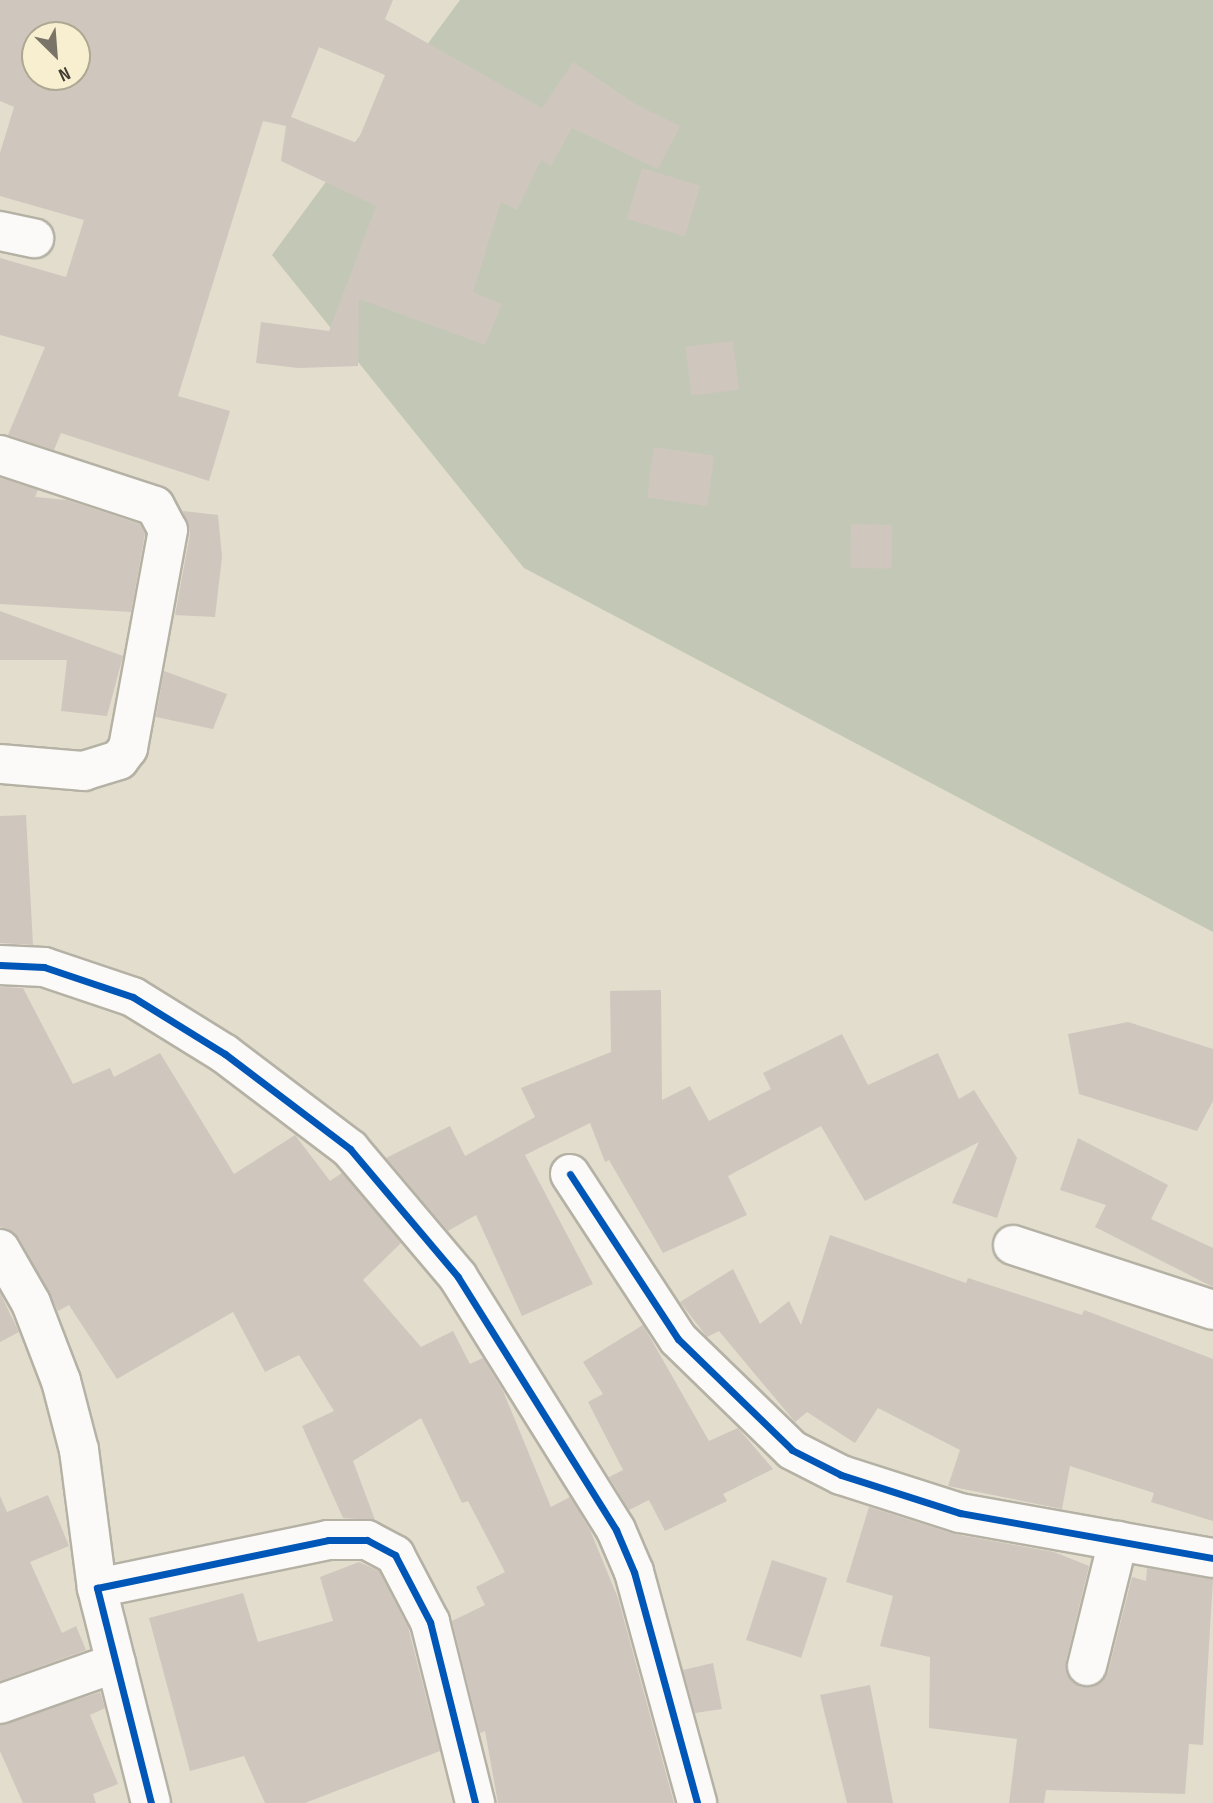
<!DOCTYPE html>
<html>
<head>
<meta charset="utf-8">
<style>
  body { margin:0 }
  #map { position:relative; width:1213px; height:1803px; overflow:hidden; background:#e2ddcd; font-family:"Sofia Sans Condensed",sans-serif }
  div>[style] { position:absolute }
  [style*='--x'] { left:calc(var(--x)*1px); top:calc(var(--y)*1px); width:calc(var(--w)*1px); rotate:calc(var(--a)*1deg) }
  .green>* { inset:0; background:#c2c8b5 }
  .building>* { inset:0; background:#cfc6be; transform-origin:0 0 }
  .roads { filter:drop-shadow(2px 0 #b5b2a5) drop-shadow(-2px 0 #b5b2a5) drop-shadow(0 2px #b5b2a5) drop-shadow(0 -2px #b5b2a5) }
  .street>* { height:38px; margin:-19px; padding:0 19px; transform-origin:19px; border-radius:19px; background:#fbfaf8 }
  .cycleway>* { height:7px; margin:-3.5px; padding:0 3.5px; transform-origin:3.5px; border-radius:3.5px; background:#0057b8 }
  span { translate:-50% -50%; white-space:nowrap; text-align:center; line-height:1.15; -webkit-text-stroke:5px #f8efd1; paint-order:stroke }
  .north { position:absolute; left:21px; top:21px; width:70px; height:70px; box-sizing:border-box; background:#f8efd1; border:2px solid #aea791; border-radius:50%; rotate:155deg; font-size:19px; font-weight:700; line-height:28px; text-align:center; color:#403c30 }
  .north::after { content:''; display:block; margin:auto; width:24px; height:32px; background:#797467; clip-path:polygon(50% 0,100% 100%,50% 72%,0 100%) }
</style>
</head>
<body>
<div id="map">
  <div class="green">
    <div style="clip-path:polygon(460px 0,1213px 0,1213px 932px,524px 568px,272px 255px)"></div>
  </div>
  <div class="building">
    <div style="clip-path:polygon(evenodd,0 0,393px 0,385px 19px,542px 108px,573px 62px,637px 105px,680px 126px,658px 169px,572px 128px,551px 166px,541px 160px,517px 210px,501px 202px,473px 292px,502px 304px,485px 345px,359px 299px,358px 366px,298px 368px,256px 363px,261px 322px,329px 331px,376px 206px,281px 161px,286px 126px,263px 121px,178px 396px,230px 411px,209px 481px,61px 433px,54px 450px,8px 435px,45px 347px,0 335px,0 258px,66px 277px,84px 220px,0 196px,0 153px,14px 107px,0 101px,0 0,35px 35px,77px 35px,77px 77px,35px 77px,35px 35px,0 0,319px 47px,385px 75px,357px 143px,291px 117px,319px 47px)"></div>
    <div style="left:642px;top:168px;width:61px;height:53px;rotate:17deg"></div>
    <div style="left:733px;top:341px;width:49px;height:48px;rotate:83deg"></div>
    <div style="left:654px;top:447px;width:61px;height:51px;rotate:8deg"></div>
    <div style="clip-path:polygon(0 478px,38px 490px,35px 497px,67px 500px,140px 524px,145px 534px,131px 612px,0 604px)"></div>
    <div style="clip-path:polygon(183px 511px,218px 515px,222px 557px,215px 617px,175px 615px,190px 534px)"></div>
    <div style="left:851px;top:524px;width:41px;height:44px;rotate:1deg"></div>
    <div style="clip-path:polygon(0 611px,123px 656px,107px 716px,61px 711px,67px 660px,0 660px)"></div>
    <div style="clip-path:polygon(164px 671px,227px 694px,213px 729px,156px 717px)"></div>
    <div style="clip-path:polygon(26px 815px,33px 945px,0 943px,0 816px)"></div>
    <div style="clip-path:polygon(0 987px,23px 988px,73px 1084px,110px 1068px,114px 1077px,160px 1053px,234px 1174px,295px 1135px,330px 1181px,342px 1173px,401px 1243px,363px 1280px,421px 1347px,453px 1331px,470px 1364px,483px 1358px,503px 1391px,551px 1507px,570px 1497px,590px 1530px,618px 1598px,674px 1803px,498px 1803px,485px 1731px,480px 1733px,452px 1621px,485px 1605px,476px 1587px,505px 1572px,468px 1501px,462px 1503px,421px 1418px,353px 1461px,375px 1520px,343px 1518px,302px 1426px,334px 1411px,299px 1355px,265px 1372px,233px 1312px,117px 1379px,69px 1305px,58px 1311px,19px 1238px,0 1227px)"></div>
    <div style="clip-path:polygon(661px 990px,662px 1100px,690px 1086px,709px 1121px,771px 1089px,763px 1073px,842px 1034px,868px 1085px,938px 1053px,959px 1099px,974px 1090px,1017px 1158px,997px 1218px,952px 1203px,979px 1142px,865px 1201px,821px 1126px,728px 1176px,747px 1215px,663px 1253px,609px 1160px,605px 1162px,590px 1123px,525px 1155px,593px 1284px,522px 1316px,476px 1215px,448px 1231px,386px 1158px,450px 1126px,465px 1156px,535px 1117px,521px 1088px,611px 1052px,610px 991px)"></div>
    <div style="clip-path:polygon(1128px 1022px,1213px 1049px,1213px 1101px,1197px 1131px,1079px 1094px,1068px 1034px)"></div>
    <div style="clip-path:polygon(1078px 1138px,1168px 1185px,1151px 1219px,1213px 1248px,1213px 1287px,1095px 1227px,1106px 1205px,1060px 1190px)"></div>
    <div style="clip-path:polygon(830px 1235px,966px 1283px,968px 1278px,1082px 1315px,1084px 1310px,1213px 1359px,1213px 1521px,1151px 1502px,1154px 1493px,1070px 1466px,1062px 1509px,948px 1486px,960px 1450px,878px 1408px,855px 1443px,807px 1412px,795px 1422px,719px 1331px,707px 1337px,680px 1302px,733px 1269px,760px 1324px,789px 1301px,801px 1325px)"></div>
    <div style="clip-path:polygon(0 1293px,19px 1332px,0 1342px)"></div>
    <div style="clip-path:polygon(643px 1325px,709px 1441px,738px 1428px,773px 1469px,723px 1494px,727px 1501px,665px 1531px,649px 1500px,629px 1510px,609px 1477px,623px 1470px,588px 1402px,603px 1394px,583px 1362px)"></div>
    <div style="clip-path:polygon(48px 1495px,69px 1546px,30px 1562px,62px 1633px,76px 1626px,86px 1650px,0 1681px,0 1496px,7px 1512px)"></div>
    <div style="clip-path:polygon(869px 1507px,954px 1534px,1054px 1552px,1089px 1566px,1066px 1661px,1071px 1681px,1082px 1687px,1102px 1682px,1108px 1672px,1132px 1577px,1146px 1581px,1147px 1568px,1213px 1579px,1203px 1745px,1189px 1744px,1185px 1794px,1046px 1790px,1044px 1803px,1009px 1803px,1017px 1739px,929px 1728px,930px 1657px,880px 1646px,893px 1596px,846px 1582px)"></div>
    <div style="left:772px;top:1560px;width:58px;height:84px;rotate:18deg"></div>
    <div style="clip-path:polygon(359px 1562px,379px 1571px,408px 1627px,440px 1751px,305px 1803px,265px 1803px,244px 1756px,190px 1771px,149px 1618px,243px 1593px,258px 1642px,333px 1621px,320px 1577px)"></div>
    <div style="clip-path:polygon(713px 1663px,722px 1709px,695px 1713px,683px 1670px)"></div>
    <div style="clip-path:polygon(870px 1685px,893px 1803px,847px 1803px,820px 1695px)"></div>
    <div style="clip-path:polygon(100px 1692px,105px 1708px,90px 1715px,118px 1784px,93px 1794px,96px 1803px,23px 1803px,0 1751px,0 1725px)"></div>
  </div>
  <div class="roads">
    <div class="street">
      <div style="--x:0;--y:231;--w:35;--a:12"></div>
      <div style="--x:0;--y:455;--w:163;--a:18.2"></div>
      <div style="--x:155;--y:506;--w:27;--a:62"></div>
      <div style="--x:168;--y:530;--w:222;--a:100.4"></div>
      <div style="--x:128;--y:748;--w:15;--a:127"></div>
      <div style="--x:119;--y:760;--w:37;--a:163"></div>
      <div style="--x:84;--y:771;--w:84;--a:-175.2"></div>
      <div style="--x:0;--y:965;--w:44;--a:2.6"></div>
      <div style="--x:44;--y:967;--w:94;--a:18.6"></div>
      <div style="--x:133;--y:997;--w:108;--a:31.8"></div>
      <div style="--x:225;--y:1054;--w:157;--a:37.2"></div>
      <div style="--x:350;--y:1149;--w:167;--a:49.8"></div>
      <div style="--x:458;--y:1277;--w:298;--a:58"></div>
      <div style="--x:616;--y:1530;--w:46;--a:66.8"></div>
      <div style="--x:634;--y:1572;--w:239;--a:74.7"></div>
      <div style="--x:570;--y:1174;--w:197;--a:56.8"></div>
      <div style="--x:678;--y:1339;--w:159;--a:44.2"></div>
      <div style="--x:792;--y:1450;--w:55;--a:27"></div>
      <div style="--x:841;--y:1475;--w:125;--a:17.7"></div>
      <div style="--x:960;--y:1513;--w:257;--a:10.1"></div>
      <div style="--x:1013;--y:1245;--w:210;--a:18"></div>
      <div style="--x:0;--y:1249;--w:62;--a:60.1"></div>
      <div style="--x:31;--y:1303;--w:84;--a:69"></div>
      <div style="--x:61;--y:1381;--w:71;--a:75.4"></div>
      <div style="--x:79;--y:1450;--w:139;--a:82.6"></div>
      <div style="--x:1087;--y:1666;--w:129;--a:-76.1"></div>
      <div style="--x:0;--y:1704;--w:123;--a:-19.5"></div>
      <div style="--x:151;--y:1803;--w:222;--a:-104.1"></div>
      <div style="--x:97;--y:1588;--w:236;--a:-11.7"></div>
      <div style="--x:328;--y:1540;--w:39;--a:0"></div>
      <div style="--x:367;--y:1540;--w:32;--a:28"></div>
      <div style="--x:395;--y:1555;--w:76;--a:62.4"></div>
      <div style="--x:430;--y:1622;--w:187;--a:76"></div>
    </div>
  </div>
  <div class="cycleway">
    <div style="--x:0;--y:965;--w:44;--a:2.6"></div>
    <div style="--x:44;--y:967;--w:94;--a:18.6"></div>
    <div style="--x:133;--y:997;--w:108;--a:31.8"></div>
    <div style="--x:225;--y:1054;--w:157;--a:37.2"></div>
    <div style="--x:350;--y:1149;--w:167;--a:49.8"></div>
    <div style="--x:458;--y:1277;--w:298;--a:58"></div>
    <div style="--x:616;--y:1530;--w:46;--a:66.8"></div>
    <div style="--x:634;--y:1572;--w:239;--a:74.7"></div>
    <div style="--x:570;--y:1174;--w:197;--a:56.8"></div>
    <div style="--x:678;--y:1339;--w:159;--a:44.2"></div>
    <div style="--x:792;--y:1450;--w:55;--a:27"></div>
    <div style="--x:841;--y:1475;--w:125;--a:17.7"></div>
    <div style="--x:960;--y:1513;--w:257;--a:10.1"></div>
    <div style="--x:151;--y:1803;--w:222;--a:-104.1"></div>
    <div style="--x:97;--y:1588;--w:236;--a:-11.7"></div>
    <div style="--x:328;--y:1540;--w:39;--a:0"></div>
    <div style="--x:367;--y:1540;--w:32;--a:28"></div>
    <div style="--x:395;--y:1555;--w:76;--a:62.4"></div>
    <div style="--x:430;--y:1622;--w:187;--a:76"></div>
  </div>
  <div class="north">N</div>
</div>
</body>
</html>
